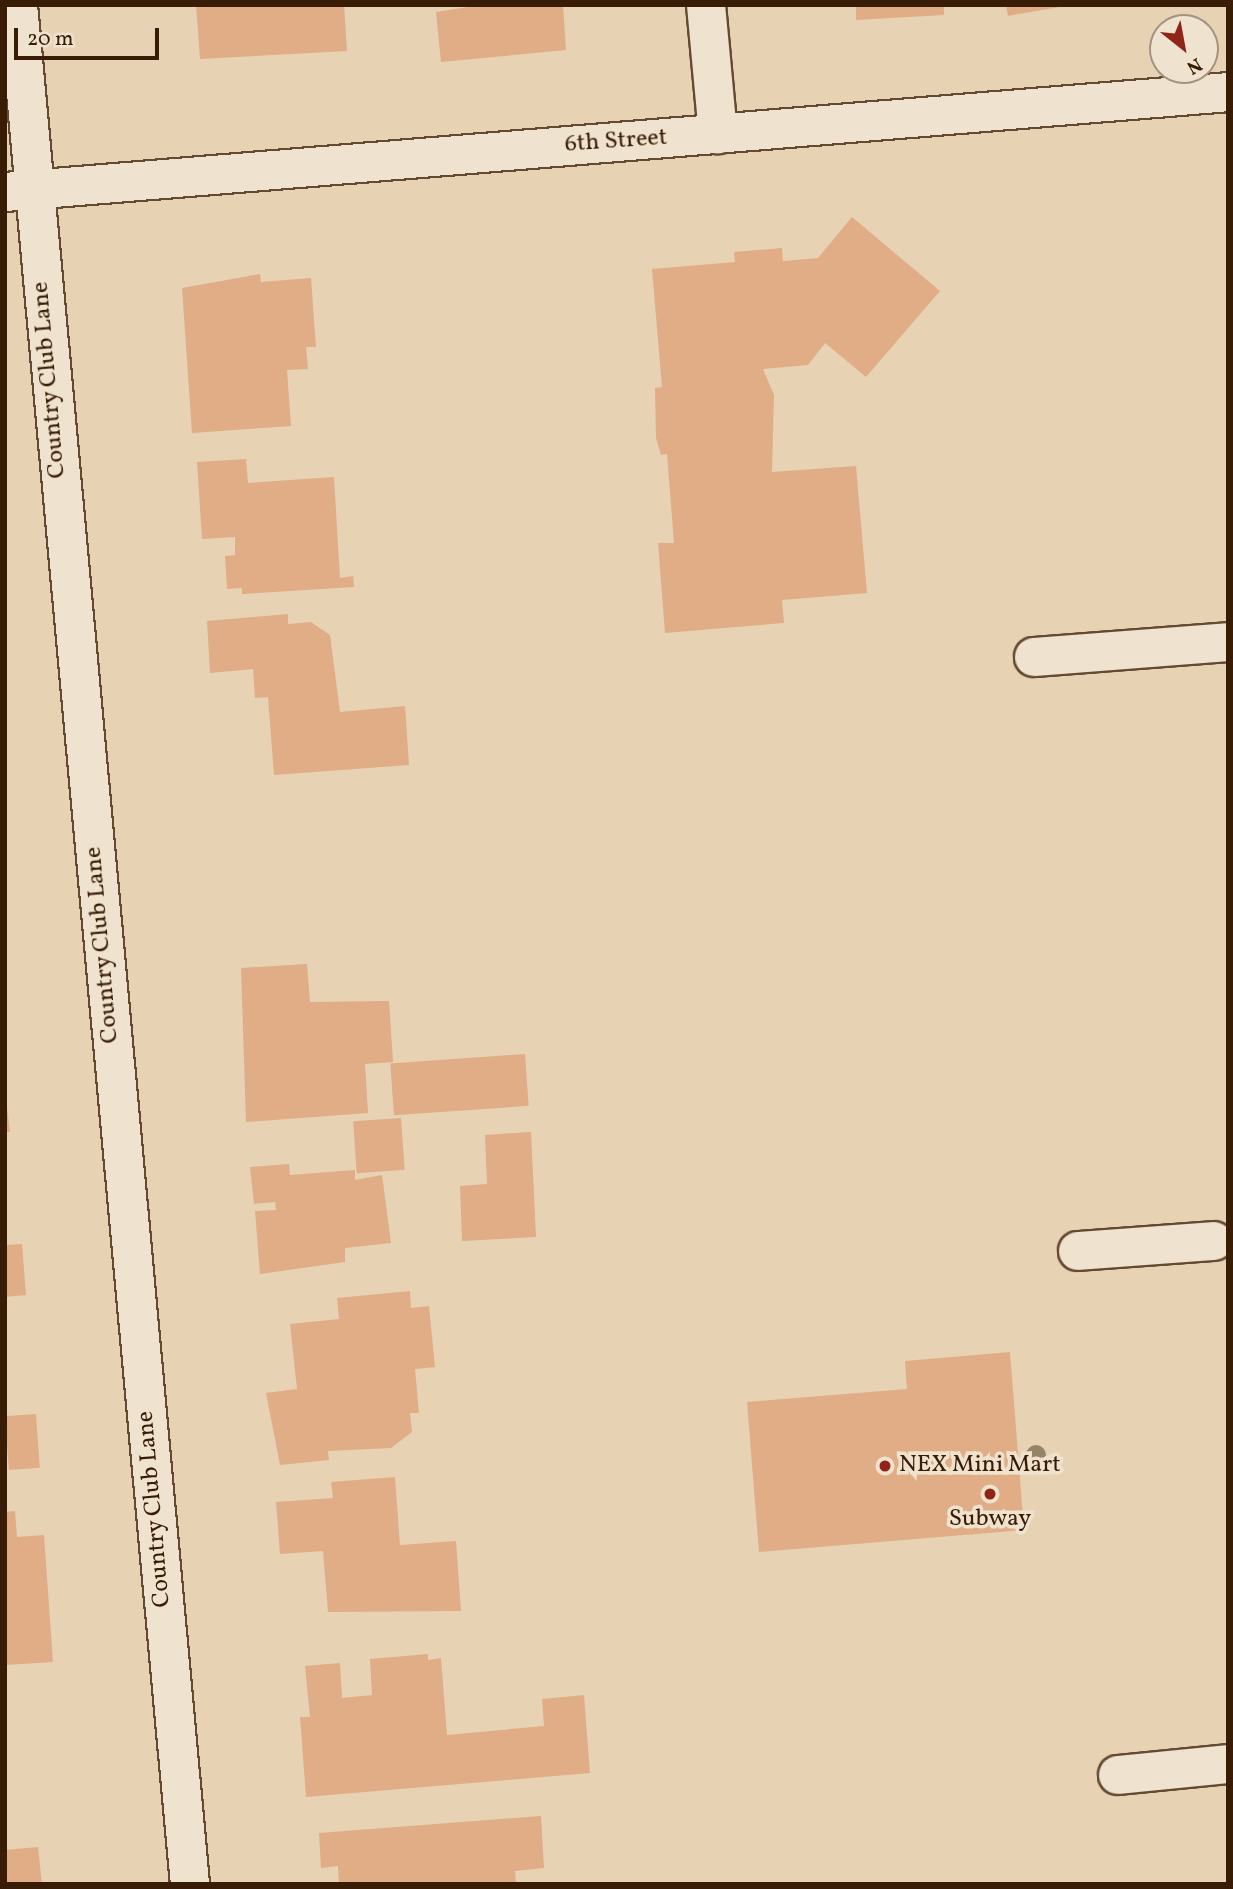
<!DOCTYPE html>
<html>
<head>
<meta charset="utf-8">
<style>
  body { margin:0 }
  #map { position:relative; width:1233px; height:1889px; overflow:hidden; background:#e7d2b3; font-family:Vollkorn,serif }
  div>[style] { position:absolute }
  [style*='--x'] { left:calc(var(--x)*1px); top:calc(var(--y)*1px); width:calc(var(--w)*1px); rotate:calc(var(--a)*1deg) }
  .building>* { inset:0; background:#e0ad86; transform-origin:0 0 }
  .roads { filter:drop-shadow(2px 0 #644a31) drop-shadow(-2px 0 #644a31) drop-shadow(0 2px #644a31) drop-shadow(0 -2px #644a31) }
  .minor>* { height:38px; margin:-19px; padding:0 19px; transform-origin:19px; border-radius:19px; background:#efe2ce }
  .trees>* { width:20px; height:20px; margin:-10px; border-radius:50%; background:#978467 }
  .dots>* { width:19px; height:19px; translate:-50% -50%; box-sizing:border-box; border:4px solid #efe2ce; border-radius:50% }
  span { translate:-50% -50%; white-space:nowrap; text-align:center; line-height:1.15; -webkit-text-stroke:7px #efe2ce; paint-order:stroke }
  .street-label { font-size:24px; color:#391c06 }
  .poi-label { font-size:24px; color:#391c06 }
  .left { translate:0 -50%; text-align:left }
  .frame { position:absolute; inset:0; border:7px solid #391c06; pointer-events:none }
  .north { position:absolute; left:1149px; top:14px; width:70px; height:70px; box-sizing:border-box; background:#efe2ce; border:2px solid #a6937e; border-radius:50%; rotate:149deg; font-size:19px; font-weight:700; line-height:28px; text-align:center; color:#391c06 }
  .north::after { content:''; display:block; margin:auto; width:24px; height:32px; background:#8f2418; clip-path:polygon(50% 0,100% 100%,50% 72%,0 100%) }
  .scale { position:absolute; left:14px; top:28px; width:145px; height:32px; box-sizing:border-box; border:4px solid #391c06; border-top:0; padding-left:9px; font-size:21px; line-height:24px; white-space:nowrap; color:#391c06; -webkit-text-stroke:5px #efe2ce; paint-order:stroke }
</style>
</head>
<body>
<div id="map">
  <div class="building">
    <div style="clip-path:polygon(196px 5px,344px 5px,347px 51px,200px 59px)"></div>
    <div style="clip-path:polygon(481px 5px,563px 5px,566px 50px,441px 62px,436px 12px)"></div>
    <div style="clip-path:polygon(856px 5px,944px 5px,944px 15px,856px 20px)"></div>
    <div style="clip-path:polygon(1006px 5px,1060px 5px,1060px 7px,1008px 16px)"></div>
    <div style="clip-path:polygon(852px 217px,940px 291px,866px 377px,825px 343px,808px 365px,763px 369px,774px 395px,772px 472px,856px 466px,867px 593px,782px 600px,784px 623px,665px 633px,658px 543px,674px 543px,667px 454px,661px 455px,656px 438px,655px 388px,662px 387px,652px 269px,735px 262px,734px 252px,782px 248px,783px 261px,818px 258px)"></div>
    <div style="clip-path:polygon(260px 274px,261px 282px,311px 278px,316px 347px,306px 347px,308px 369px,287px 370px,291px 426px,192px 433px,182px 288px)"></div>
    <div style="clip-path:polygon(246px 459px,248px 483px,334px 477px,340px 578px,353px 576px,354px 587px,242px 594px,242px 588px,227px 589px,225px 556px,235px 555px,235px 537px,202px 539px,197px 462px)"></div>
    <div style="clip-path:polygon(288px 614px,288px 624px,311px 622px,330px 635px,340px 712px,405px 706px,409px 765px,274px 775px,268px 697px,255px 698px,253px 669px,210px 673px,207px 621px)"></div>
    <div style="clip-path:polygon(307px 964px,310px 1002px,389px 1001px,393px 1062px,365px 1064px,368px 1113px,246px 1122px,241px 968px)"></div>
    <div style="left:525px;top:1054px;width:52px;height:135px;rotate:86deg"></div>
    <div style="clip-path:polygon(5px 1091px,10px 1132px,5px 1132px)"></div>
    <div style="left:401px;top:1118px;width:52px;height:48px;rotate:86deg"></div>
    <div style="clip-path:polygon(531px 1132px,536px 1237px,462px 1241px,460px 1186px,487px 1184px,485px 1135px)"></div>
    <div style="clip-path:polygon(289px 1164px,290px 1175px,355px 1170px,355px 1180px,382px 1175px,391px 1243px,345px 1248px,345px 1262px,260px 1274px,255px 1211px,276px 1210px,275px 1202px,254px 1204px,250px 1167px)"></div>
    <div style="clip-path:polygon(22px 1244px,26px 1295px,5px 1297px,5px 1245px)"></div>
    <div style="clip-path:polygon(410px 1291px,411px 1308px,429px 1306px,435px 1367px,415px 1369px,419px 1413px,410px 1413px,412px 1432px,391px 1448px,328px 1451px,329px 1460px,280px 1465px,266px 1393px,297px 1389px,290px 1324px,339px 1319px,337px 1298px)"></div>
    <div style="clip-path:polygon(1010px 1352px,1024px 1530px,759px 1552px,747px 1402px,907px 1389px,905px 1361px)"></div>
    <div style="left:36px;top:1414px;width:54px;height:31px;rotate:86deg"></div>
    <div style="clip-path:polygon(395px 1477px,400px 1545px,456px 1541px,461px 1611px,328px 1612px,323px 1551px,280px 1554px,276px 1502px,333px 1498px,331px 1482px)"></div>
    <div style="clip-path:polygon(15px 1511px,17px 1537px,44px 1535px,53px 1662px,5px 1665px,5px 1512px)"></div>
    <div style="clip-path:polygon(428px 1654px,428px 1660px,441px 1658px,447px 1735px,544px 1726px,542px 1699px,584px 1695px,590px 1773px,306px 1797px,300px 1717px,310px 1717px,305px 1666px,340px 1663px,342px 1698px,372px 1695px,370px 1659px)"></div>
    <div style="clip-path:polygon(541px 1816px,544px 1868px,515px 1871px,516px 1884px,339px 1884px,338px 1866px,321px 1868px,319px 1833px)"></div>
    <div style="clip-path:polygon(38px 1847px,42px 1884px,5px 1884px,5px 1850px)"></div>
  </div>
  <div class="roads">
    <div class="minor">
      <div style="--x:18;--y:5;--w:1887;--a:84.77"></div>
      <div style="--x:706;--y:5;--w:130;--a:84.7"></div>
      <div style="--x:5;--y:192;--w:1227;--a:-4.67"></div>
      <div style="--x:1034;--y:657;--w:195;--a:-4.4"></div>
      <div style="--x:1078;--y:1251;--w:136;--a:-4.2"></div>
      <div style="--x:1118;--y:1775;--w:111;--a:-5.7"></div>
    </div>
  </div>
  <div class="trees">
    <div style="left:1036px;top:1455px"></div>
  </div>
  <div class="dots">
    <div style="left:885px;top:1466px;background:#8f2418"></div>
    <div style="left:990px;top:1494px;background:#8f2418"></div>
  </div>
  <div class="street-label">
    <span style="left:616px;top:142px;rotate:-4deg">6th Street</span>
    <span style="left:50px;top:380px;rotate:-95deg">Country Club Lane</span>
    <span style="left:103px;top:945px;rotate:-95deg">Country Club Lane</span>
    <span style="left:155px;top:1509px;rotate:-95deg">Country Club Lane</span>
  </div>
  <div class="poi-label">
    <span class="left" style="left:899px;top:1466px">NEX Mini Mart</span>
    <span style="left:990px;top:1520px">Subway</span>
  </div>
  <div class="frame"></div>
  <div class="north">N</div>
  <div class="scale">20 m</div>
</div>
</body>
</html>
